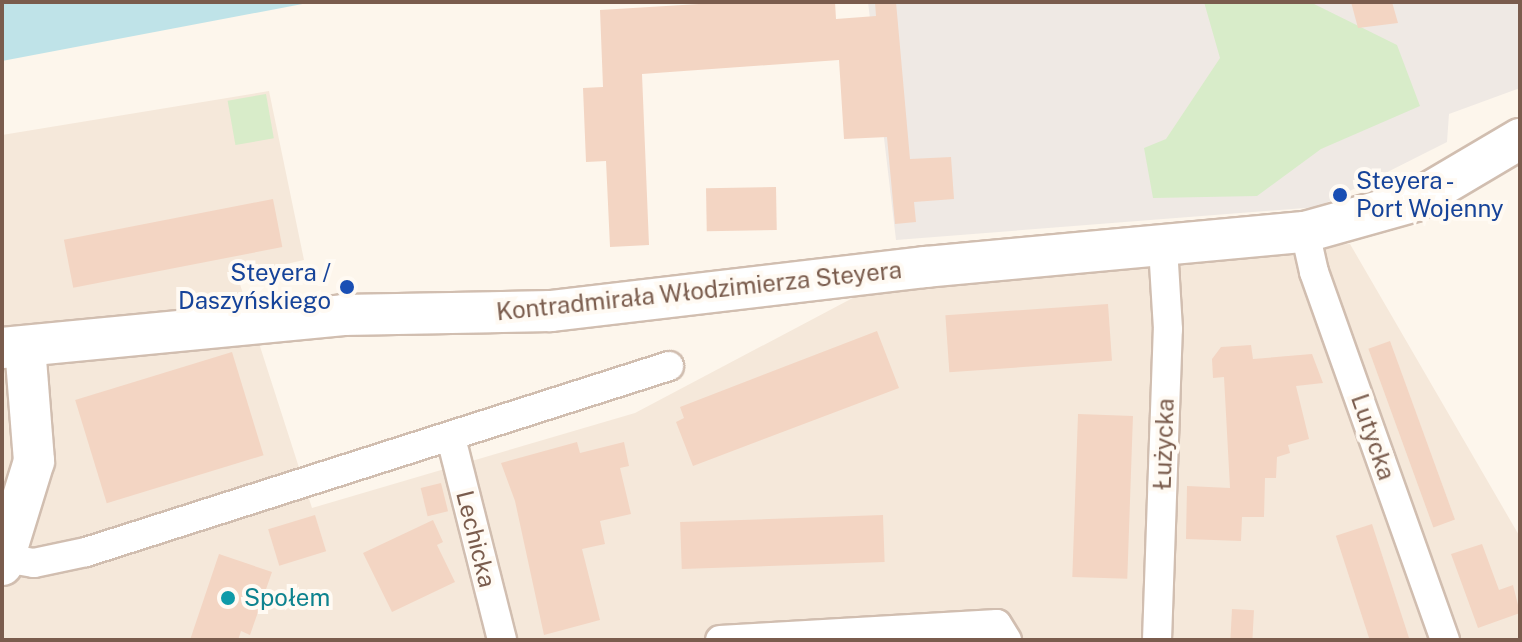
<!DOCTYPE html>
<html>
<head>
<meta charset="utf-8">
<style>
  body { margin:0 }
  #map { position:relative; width:1522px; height:642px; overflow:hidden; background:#fdf6ec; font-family:"Public Sans",sans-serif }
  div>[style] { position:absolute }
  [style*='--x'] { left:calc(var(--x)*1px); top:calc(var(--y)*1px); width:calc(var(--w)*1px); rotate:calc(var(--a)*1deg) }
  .residential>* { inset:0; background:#f5e8da }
  .industrial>* { inset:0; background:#efe9e4 }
  .green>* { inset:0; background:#d8ecc9; transform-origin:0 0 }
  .water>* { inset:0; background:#bfe3e8 }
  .building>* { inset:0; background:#f3d5c3; transform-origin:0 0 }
  .roads { filter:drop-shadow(2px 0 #d1beb0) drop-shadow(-2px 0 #d1beb0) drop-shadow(0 2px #d1beb0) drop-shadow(0 -2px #d1beb0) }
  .street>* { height:28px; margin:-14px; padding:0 14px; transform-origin:14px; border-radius:14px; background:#fff }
  .secondary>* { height:40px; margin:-20px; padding:0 20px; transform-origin:20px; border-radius:20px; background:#fff }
  .dots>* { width:22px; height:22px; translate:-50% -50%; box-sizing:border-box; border:4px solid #fffaf3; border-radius:50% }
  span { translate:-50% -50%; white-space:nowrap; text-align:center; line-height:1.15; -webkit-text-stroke:8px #fffaf3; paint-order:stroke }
  .transit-label { font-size:24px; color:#164399 }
  .left { translate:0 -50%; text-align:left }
  .right { translate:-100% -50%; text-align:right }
  .street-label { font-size:24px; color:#7a5c4d }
  .culture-label { font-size:24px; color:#0d838f }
  .frame { position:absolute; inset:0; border:4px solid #7a5c4d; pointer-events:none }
</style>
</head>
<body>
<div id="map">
  <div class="residential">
    <div style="clip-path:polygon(269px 91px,304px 260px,237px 275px,312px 508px,635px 413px,898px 274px,1350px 244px,1520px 537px,1520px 640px,2px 640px,2px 135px)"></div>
  </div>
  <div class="industrial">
    <div style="clip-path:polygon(868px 2px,1520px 2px,1520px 88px,1449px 114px,1447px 142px,1318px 207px,896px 240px)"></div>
  </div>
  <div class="green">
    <div style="clip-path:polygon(1204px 2px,1310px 2px,1397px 45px,1420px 106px,1321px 149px,1257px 196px,1153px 198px,1144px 148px,1166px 139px,1220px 58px)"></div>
    <div style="left:266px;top:94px;width:45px;height:39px;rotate:80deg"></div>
  </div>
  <div class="water">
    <div style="clip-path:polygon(2px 2px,313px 2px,2px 61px)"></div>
  </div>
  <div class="building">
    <div style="clip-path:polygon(732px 2px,835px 2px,836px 19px,876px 16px,875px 2px,896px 2px,910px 159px,951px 157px,954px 199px,914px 202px,916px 222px,895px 224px,887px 137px,844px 139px,839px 60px,642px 74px,649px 245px,610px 247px,606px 161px,586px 162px,583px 88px,603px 87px,600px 10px)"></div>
    <div style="clip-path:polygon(1351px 2px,1392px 2px,1398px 23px,1358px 28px)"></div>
    <div style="left:776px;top:187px;width:43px;height:70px;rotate:89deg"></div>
    <div style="left:273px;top:199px;width:49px;height:213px;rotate:79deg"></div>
    <div style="left:1108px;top:304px;width:57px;height:163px;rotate:86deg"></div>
    <div style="clip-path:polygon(877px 331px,899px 388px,693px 466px,676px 422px,684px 418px,680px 407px)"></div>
    <div style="left:1390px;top:341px;width:190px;height:23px;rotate:70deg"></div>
    <div style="clip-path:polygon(1251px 345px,1253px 359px,1312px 354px,1323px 383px,1296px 386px,1309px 439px,1288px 445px,1290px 453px,1277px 457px,1276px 478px,1265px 478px,1264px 517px,1242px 517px,1241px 541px,1186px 539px,1187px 486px,1230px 488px,1224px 377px,1213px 378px,1212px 359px,1221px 347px)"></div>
    <div style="left:232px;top:352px;width:108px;height:164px;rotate:73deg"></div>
    <div style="left:1078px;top:414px;width:55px;height:163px;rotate:2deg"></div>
    <div style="clip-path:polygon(577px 442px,580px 453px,624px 442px,629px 466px,620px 468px,631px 514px,600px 521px,605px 544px,582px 549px,600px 620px,544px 635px,515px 501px,501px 463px)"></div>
    <div style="left:441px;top:483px;width:29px;height:21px;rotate:76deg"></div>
    <div style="left:315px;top:515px;width:38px;height:49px;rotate:73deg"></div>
    <div style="left:883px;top:515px;width:47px;height:203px;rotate:88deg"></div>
    <div style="clip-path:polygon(433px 520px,443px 542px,437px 545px,455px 582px,392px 612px,363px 553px)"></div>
    <div style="left:1372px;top:524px;width:122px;height:38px;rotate:72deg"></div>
    <div style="clip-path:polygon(1482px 544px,1499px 590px,1513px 585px,1520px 613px,1478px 628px,1451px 554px)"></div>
    <div style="clip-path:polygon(219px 554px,272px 572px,250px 635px,241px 631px,238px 640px,190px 640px)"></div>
    <div style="left:1232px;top:609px;width:22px;height:31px;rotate:3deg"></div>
  </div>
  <div class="roads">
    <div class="street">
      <div style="--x:1305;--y:232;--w:41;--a:77.3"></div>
      <div style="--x:1314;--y:272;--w:391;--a:70.4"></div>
      <div style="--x:451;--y:438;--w:208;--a:75.8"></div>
      <div style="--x:5;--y:558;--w:29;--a:10"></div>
      <div style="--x:34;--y:563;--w:53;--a:-11.9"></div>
      <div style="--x:86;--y:552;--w:612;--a:-17.69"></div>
      <div style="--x:720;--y:640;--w:277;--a:-3.3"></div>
      <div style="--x:997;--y:624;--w:19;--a:58"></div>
      <div style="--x:1157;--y:640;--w:311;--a:-88"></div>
      <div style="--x:1168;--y:329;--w:82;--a:-93.5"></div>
    </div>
    <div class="secondary">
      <div style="--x:2;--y:348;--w:343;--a:-5.5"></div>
      <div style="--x:343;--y:315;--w:208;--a:-1.1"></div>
      <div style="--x:551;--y:311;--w:377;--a:-6.7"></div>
      <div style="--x:925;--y:267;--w:382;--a:-5.3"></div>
      <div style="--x:1305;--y:232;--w:114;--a:-15.7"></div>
      <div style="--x:1415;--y:201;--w:122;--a:-30.6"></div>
      <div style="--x:2;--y:565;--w:109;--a:-72.9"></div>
      <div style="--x:34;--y:461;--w:114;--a:-94.5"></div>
    </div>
  </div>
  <div class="dots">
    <div style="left:1340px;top:195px;background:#1a4fb4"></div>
    <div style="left:347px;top:287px;background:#1a4fb4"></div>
    <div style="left:228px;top:598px;background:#0f9aa8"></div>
  </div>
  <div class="transit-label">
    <span class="left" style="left:1356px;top:195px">Steyera -<br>Port Wojenny</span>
    <span class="right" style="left:331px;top:287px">Steyera /<br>Daszyńskiego</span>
  </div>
  <div class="street-label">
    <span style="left:699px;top:291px;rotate:-6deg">Kontradmirała Włodzimierza Steyera</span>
    <span style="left:1373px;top:437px;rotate:71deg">Lutycka</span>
    <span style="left:1164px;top:444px;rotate:-88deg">Łużycka</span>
    <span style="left:476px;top:539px;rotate:76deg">Lechicka</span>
  </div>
  <div class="culture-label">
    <span class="left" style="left:244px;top:598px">Społem</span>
  </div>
  <div class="frame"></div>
</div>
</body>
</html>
